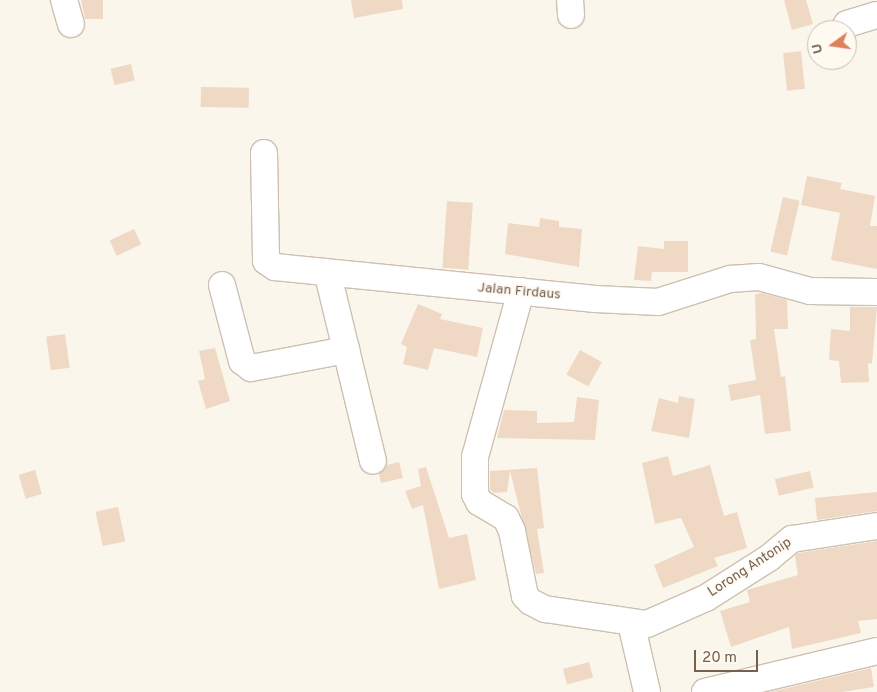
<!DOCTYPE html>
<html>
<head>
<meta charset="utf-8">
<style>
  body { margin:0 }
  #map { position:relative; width:877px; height:692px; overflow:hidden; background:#fbf6ec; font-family:Overpass,sans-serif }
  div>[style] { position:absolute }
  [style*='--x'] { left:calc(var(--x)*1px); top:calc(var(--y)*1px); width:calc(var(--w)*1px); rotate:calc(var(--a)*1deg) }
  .building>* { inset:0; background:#efd9c5; transform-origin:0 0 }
  .roads { filter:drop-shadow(1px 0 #cdc0b2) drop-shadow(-1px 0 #cdc0b2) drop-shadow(0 1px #cdc0b2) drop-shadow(0 -1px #cdc0b2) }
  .minor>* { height:26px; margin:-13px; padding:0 13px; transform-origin:13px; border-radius:13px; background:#fff }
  span { translate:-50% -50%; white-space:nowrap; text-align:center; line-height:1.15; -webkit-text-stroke:4px #fefaf2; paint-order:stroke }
  .street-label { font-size:14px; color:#766050 }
  .north { position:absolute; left:807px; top:20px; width:50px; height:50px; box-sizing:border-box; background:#fefaf2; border:1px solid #c8bcb1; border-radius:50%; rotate:256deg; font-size:14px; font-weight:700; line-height:20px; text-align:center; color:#766050 }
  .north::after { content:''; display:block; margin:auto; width:18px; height:22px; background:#db815b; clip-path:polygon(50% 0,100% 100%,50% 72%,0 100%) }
  .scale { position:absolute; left:694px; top:650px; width:64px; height:22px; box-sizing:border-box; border:2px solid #766050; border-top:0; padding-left:6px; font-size:15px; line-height:18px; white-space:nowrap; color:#766050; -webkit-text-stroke:4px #fefaf2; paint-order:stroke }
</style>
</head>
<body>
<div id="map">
  <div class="building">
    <div style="clip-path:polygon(81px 0,103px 0,103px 19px,85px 19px)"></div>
    <div style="clip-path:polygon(351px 0,402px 0,403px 9px,354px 18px)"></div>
    <div style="clip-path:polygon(784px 0,806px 0,813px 24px,792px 30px)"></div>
    <div style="left:801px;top:51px;width:38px;height:18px;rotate:84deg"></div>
    <div style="left:131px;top:64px;width:17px;height:21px;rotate:77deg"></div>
    <div style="left:201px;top:87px;width:48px;height:20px;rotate:1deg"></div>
    <div style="clip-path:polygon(807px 176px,842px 183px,840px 189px,875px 196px,870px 226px,877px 226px,877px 269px,831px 260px,840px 213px,801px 205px)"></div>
    <div style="left:783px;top:197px;width:17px;height:56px;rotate:13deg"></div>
    <div style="left:447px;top:201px;width:26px;height:67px;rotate:4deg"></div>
    <div style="clip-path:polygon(540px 218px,559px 221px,559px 227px,582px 229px,579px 267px,505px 254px,508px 223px,539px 227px)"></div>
    <div style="left:134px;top:229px;width:17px;height:27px;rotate:65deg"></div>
    <div style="clip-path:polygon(664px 241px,688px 241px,688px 272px,652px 272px,651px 281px,634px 280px,638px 246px,664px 249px)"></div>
    <div style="clip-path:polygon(762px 293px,787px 300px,788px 329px,774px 329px,781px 377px,785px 376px,791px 431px,765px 434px,760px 395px,731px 401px,728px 385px,756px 380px,750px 340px,756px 339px,755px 294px)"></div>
    <div style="clip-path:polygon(418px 304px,442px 314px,440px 319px,483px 328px,477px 357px,434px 348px,428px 370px,403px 364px,407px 347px,401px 344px)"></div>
    <div style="clip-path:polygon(850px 307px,877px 307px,872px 364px,868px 363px,869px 382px,841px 383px,839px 361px,829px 360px,831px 329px,850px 331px)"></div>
    <div style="left:65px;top:334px;width:34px;height:19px;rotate:82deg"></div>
    <div style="clip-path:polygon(215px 348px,230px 401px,206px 409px,198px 381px,205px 379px,199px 351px)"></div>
    <div style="left:580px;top:350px;width:25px;height:28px;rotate:29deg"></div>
    <div style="clip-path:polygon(679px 396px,695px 399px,689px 438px,651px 431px,659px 398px,678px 403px)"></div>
    <div style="clip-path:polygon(577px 397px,599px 400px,595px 440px,497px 438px,504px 410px,537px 411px,537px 423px,574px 422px)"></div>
    <div style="clip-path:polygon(668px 456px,673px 476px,710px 465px,724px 516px,737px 512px,747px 548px,714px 558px,718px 566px,663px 588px,654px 565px,694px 547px,681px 518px,655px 524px,642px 463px)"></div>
    <div style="clip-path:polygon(399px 462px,403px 478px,381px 483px,379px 474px,387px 465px)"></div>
    <div style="clip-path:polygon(426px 467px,449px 538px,467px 534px,476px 580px,439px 589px,423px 505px,412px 509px,405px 491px,421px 486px,418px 469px)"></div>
    <div style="clip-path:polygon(537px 468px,544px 528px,537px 529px,544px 573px,536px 574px,510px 471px,507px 492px,494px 493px,490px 490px,490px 471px)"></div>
    <div style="left:35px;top:470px;width:25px;height:17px;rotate:74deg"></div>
    <div style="left:810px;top:471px;width:17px;height:36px;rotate:77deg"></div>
    <div style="clip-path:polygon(877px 492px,877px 511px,817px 520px,815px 498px)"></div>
    <div style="left:118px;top:507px;width:35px;height:23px;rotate:78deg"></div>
    <div style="clip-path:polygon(877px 541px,877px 619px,858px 621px,861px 633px,792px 649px,789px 627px,731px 647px,720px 611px,750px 602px,747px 590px,798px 575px,795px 556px,798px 553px)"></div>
    <div style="left:589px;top:662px;width:16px;height:27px;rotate:75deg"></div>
    <div style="clip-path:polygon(871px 668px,874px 687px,843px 692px,770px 692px)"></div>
  </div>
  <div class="roads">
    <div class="minor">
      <div style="--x:64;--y:0;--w:25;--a:74"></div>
      <div style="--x:570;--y:0;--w:15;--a:86"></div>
      <div style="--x:843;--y:30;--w:7;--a:-56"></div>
      <div style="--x:847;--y:24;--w:31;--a:-17"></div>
      <div style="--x:264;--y:153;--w:108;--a:88.9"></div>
      <div style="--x:266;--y:261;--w:11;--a:34"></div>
      <div style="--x:275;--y:267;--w:322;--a:5.7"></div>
      <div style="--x:595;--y:299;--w:63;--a:2.7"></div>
      <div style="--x:658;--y:302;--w:76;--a:-17.7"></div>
      <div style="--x:730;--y:279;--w:29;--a:-4"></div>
      <div style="--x:759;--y:277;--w:53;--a:15.4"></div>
      <div style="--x:810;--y:291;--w:67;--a:0.9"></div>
      <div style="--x:328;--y:275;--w:191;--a:76.4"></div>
      <div style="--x:222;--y:285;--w:79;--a:75.3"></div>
      <div style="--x:242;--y:361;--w:11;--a:38"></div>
      <div style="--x:251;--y:368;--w:97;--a:-10.7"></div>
      <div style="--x:521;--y:291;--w:172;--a:105.5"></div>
      <div style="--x:475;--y:457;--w:37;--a:90"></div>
      <div style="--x:475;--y:494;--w:9;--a:63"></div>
      <div style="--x:479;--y:502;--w:31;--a:31"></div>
      <div style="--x:506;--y:518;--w:14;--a:65"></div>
      <div style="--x:512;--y:531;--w:66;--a:78.7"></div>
      <div style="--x:525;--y:596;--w:8;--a:45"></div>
      <div style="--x:531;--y:602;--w:16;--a:27"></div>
      <div style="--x:545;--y:609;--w:103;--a:8.4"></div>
      <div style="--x:647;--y:624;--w:64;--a:-23.8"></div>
      <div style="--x:706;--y:598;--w:75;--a:-32.4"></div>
      <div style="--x:769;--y:558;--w:30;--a:-40"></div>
      <div style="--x:792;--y:539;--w:86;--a:-8.7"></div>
      <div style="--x:631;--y:623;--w:71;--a:76.9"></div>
      <div style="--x:705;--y:692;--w:177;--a:-13.4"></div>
    </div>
  </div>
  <div class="street-label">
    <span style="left:519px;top:292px;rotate:5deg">Jalan Firdaus</span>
    <span style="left:750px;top:568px;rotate:-33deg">Lorong Antonip</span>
  </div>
  <div class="north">U</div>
  <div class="scale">20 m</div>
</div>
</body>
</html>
